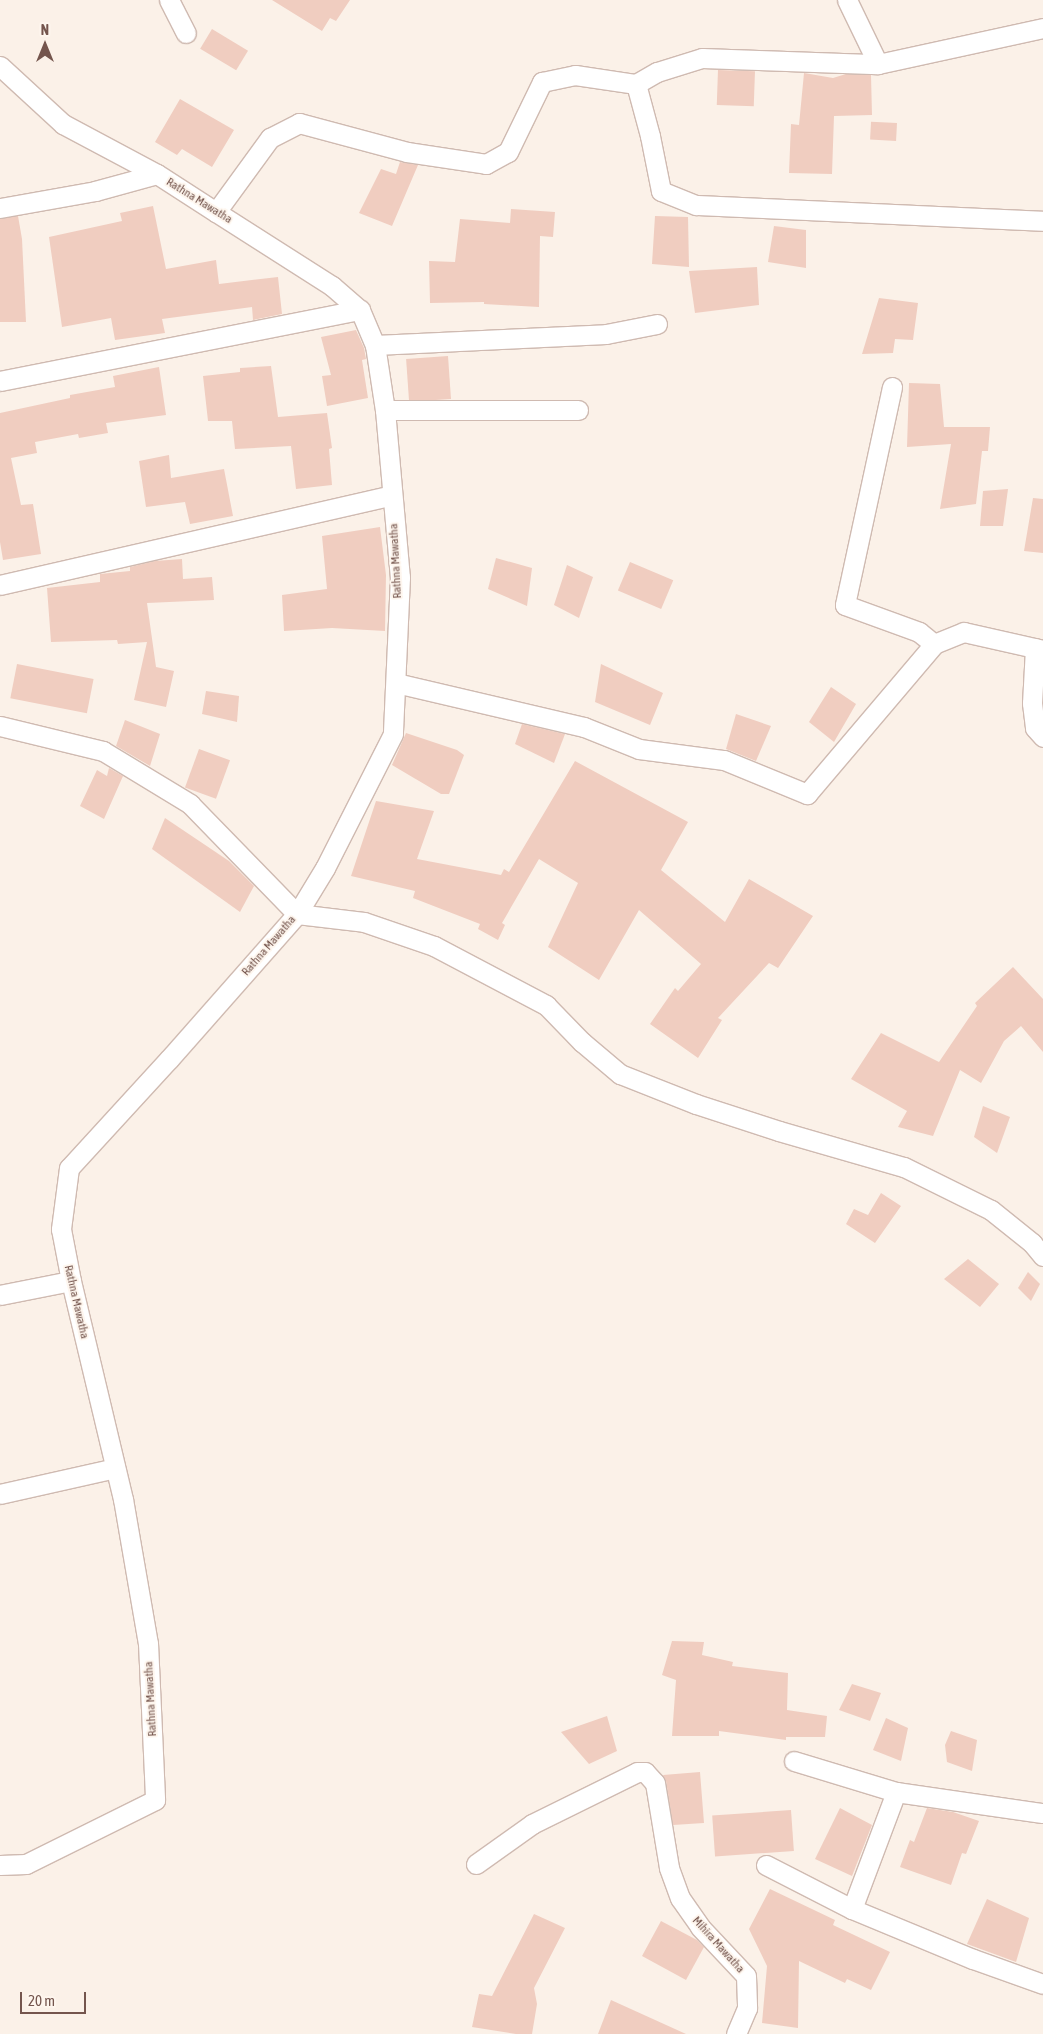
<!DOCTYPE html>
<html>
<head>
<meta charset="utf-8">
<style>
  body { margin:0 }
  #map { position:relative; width:1043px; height:2034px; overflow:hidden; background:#fbf1e8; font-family:"Asap Condensed",sans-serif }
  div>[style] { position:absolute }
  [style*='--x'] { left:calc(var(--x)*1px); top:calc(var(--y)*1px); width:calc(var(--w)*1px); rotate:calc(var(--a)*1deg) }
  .building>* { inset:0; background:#f0cdc0; transform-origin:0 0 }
  .roads { filter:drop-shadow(1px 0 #cfbab1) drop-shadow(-1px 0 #cfbab1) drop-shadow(0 1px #cfbab1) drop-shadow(0 -1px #cfbab1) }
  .minor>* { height:19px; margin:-9.5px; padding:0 9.5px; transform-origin:9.5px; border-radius:9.5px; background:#fff }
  span { translate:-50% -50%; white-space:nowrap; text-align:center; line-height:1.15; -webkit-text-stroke:4px #fef6ee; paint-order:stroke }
  .street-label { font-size:12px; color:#74554d }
  .north { position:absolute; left:20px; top:20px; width:50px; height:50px; -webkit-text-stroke:4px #fef6ee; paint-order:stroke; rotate:0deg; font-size:14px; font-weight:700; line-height:20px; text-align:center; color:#74554d }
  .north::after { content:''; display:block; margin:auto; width:18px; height:22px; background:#74554d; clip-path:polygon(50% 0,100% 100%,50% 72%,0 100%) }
  .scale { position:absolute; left:20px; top:1992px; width:66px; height:22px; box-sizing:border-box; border:2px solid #74554d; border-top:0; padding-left:6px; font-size:15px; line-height:18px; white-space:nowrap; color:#74554d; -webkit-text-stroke:4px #fef6ee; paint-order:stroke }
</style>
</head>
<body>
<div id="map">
  <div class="building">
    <div style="clip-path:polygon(272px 0,350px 0,336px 21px,330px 18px,322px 31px)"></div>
    <div style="left:212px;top:29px;width:42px;height:23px;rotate:31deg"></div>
    <div style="left:718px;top:70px;width:37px;height:35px;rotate:2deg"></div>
    <div style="clip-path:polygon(804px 73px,833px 78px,846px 74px,871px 75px,872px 115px,834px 116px,832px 174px,789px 173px,791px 124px,799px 125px)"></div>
    <div style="clip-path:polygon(180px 99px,234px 130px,212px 167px,182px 149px,177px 155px,155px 142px)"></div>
    <div style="left:897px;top:123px;width:18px;height:26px;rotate:93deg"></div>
    <div style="clip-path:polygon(400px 162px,418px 165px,392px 226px,359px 213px,381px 169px,396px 174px)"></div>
    <div style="clip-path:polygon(153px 206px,166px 269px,216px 260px,219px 284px,278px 277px,282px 314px,253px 320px,252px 307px,162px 319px,165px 333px,115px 340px,111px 318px,62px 327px,49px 237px,122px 221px,120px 213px)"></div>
    <div style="clip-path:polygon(511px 209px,555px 212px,553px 237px,540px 236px,539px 307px,484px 304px,484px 302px,430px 303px,429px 261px,455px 262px,460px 219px,510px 223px)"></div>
    <div style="clip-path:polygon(18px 216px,22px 239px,26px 322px,0 322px,0 219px)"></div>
    <div style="clip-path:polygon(655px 216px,688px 217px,689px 267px,652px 264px)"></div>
    <div style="clip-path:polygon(774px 226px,806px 230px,806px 268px,768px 262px)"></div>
    <div style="clip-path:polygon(757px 267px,759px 305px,695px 313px,689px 271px)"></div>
    <div style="clip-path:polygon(879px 298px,918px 303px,913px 340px,895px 339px,893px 353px,862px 354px)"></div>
    <div style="clip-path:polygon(356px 330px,364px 348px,366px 359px,362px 360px,368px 398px,327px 406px,322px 376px,331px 375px,321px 337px)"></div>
    <div style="left:448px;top:356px;width:43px;height:42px;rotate:86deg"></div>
    <div style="clip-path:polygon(271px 366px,278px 417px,327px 413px,332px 448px,329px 449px,332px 485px,296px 489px,291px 446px,235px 449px,232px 421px,208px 421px,203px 376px,240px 372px,240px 368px)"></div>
    <div style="clip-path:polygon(159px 367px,166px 415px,106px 423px,108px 433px,79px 438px,78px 434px,35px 442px,37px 453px,11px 458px,21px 505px,33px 504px,41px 554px,3px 560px,0 542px,0 413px,70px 398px,70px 395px,115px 387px,113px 376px)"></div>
    <div style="clip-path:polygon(909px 383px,940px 384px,944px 427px,990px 427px,988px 451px,982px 451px,976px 504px,940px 509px,951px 444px,907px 447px)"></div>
    <div style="clip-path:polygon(169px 455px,171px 478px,224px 469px,233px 516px,190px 524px,185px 502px,146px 507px,139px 461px)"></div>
    <div style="clip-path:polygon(1008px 489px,1003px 526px,980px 526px,983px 491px)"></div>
    <div style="clip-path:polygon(1033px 498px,1043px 499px,1043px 553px,1024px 551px)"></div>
    <div style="clip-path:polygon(380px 527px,386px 575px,385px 631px,332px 628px,284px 631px,282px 595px,327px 589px,322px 536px)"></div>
    <div style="clip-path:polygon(496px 558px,532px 568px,527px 606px,488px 589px)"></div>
    <div style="clip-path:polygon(182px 559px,183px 579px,212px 577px,214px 600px,147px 603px,156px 667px,174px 671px,166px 707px,134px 700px,147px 642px,118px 644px,117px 640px,51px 642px,47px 588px,100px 582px,100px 574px,130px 571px,130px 567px,155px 561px)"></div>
    <div style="left:630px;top:562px;width:47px;height:31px;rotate:23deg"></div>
    <div style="clip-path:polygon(567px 565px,593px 577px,579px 618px,554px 605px)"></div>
    <div style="left:17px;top:664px;width:78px;height:35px;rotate:11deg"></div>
    <div style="clip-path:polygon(601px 664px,663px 693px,650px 725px,595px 702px)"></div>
    <div style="clip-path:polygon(831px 687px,856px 704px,834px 742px,809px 722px)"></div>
    <div style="clip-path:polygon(206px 691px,239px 696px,237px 722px,202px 714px)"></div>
    <div style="clip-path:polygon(736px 714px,771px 726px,756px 761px,726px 749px)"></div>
    <div style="clip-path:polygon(125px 720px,160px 734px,150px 766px,116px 746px)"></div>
    <div style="clip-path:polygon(522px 724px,565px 734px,554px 763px,515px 744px)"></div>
    <div style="clip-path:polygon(406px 733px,457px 750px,464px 755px,449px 794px,441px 794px,392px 765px)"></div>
    <div style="left:199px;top:749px;width:33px;height:41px;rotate:20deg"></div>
    <div style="clip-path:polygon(575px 761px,688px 822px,661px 870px,725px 922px,749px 879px,813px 916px,778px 968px,769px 963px,718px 1018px,722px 1020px,698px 1058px,650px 1024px,675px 988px,678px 991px,701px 964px,639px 910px,599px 980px,548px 947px,578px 883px,539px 859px,502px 923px,505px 925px,498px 940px,478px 929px,480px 924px,413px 898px,415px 891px,351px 876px,376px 801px,434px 811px,417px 859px,501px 875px,504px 869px,509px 872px)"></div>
    <div style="clip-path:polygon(109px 768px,123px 776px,104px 819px,80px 806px,97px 770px,107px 776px)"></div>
    <div style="clip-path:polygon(165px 818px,229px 861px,254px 886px,240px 912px,152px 849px)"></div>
    <div style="clip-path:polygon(1013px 967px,1043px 999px,1043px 1052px,1021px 1026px,1004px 1041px,981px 1083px,960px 1070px,933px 1136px,898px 1127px,907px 1111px,851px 1079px,881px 1033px,939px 1062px,977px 1006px,975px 1003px)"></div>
    <div style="clip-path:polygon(983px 1106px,1010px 1117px,997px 1153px,974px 1137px)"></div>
    <div style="clip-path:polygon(881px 1193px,901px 1206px,875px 1243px,846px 1224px,854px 1209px,868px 1215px)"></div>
    <div style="clip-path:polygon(968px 1259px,999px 1284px,980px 1307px,944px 1279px)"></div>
    <div style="clip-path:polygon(1028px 1272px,1040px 1284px,1031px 1301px,1018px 1288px)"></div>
    <div style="clip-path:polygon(672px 1641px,704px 1642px,702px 1655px,733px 1662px,732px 1666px,788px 1673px,787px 1710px,827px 1716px,825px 1737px,786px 1737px,786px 1740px,719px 1731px,719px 1736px,672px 1736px,676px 1680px,662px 1675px)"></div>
    <div style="clip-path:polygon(852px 1684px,881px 1693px,870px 1721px,839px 1710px)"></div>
    <div style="clip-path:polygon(607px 1716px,617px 1751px,589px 1764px,561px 1732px)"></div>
    <div style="clip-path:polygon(886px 1718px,908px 1728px,901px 1761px,873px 1750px)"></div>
    <div style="clip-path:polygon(951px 1731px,977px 1740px,972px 1771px,947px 1762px,945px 1745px)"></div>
    <div style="clip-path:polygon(700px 1772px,704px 1823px,673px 1825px,666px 1781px,663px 1775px)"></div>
    <div style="clip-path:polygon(840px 1808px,872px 1825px,852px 1876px,815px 1859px)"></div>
    <div style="clip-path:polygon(927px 1808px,953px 1812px,979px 1821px,966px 1854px,962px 1853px,951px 1885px,900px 1867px,910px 1840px,914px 1842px)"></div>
    <div style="left:791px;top:1810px;width:41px;height:79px;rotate:86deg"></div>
    <div style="clip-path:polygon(770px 1889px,835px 1920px,833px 1925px,890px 1952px,871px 1990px,847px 1979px,845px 1983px,799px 1961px,798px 2028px,762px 2023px,767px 1966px,749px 1929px)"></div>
    <div style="clip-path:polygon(987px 1899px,1029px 1918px,1016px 1962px,967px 1944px)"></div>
    <div style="clip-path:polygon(534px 1914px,565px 1928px,534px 1988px,537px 2004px,532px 2034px,516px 2034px,472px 2027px,479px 1994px,492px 1996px)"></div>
    <div style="clip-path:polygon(661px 1921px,697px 1940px,704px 1947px,686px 1980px,642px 1956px)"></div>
    <div style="clip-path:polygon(611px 2000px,686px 2034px,598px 2034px)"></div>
  </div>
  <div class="roads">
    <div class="minor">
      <div style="--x:169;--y:0;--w:37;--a:63"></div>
      <div style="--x:847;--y:0;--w:71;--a:64.2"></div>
      <div style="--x:0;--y:66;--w:86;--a:42.6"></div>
      <div style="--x:63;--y:124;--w:106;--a:28"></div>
      <div style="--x:157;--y:174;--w:70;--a:32.8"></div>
      <div style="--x:216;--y:212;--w:138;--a:32.5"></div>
      <div style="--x:332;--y:286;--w:37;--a:41"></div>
      <div style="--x:360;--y:310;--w:38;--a:67"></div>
      <div style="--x:375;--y:345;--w:66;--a:81.3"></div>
      <div style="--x:385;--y:410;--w:168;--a:84.9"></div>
      <div style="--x:400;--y:577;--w:157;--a:92.6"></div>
      <div style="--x:393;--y:734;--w:150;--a:116.9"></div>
      <div style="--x:325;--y:868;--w:54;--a:121.3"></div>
      <div style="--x:297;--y:914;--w:193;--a:131.4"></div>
      <div style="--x:169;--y:1059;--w:148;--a:132.5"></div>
      <div style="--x:69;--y:1168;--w:62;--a:97.5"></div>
      <div style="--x:61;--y:1229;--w:53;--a:79.1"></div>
      <div style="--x:71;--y:1281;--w:224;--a:76.6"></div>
      <div style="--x:123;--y:1499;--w:146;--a:80.2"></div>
      <div style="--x:148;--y:1643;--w:157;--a:87.4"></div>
      <div style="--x:155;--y:1800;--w:144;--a:153.6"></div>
      <div style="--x:26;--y:1864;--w:26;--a:178"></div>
      <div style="--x:636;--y:84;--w:54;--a:74.9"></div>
      <div style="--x:650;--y:136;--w:56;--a:78.7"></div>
      <div style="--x:661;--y:191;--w:38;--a:22"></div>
      <div style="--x:696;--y:205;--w:347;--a:2.6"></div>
      <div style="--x:0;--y:208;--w:97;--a:-10.1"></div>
      <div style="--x:95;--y:191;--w:64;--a:-15.3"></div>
      <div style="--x:216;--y:212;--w:92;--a:-53.9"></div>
      <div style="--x:270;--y:138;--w:33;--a:-27"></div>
      <div style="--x:299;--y:123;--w:112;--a:15"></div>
      <div style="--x:407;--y:152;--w:80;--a:8.6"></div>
      <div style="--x:486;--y:164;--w:25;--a:-29"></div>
      <div style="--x:508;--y:152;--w:78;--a:-64.1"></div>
      <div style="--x:542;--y:82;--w:34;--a:-12"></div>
      <div style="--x:575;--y:75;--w:62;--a:8.4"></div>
      <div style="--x:636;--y:84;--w:24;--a:-30"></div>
      <div style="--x:657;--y:72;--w:47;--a:-17.3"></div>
      <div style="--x:702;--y:58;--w:176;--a:2"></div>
      <div style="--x:878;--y:64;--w:169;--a:-12.3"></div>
      <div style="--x:375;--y:345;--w:231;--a:-2.7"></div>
      <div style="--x:606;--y:334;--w:52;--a:-11.1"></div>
      <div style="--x:0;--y:381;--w:367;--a:-11.2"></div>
      <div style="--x:892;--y:387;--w:223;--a:102.2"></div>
      <div style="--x:845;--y:605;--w:79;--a:20"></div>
      <div style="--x:919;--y:632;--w:19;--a:39"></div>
      <div style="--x:385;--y:410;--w:193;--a:0"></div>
      <div style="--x:0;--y:585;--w:402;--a:-12.9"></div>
      <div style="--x:1035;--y:648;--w:55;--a:93.1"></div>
      <div style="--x:1032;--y:703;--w:25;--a:83"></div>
      <div style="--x:1035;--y:728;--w:12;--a:48"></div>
      <div style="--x:396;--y:683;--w:193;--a:13.2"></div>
      <div style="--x:584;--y:727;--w:59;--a:21.8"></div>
      <div style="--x:639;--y:749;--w:86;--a:7.4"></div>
      <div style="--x:724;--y:760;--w:90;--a:22.3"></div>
      <div style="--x:807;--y:794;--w:197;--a:-49.7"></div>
      <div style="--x:934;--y:644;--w:32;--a:-22"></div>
      <div style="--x:964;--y:632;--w:81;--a:12.8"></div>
      <div style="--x:0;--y:726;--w:106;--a:13.6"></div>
      <div style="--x:103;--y:751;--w:102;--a:31.3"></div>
      <div style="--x:190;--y:804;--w:153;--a:45.8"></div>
      <div style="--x:297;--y:914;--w:67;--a:6.8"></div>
      <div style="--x:364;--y:922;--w:74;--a:18.9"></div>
      <div style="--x:434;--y:946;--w:127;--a:27.8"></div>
      <div style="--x:546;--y:1005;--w:52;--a:45.8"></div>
      <div style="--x:582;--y:1042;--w:50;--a:40.1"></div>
      <div style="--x:620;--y:1074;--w:82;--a:21.5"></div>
      <div style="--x:696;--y:1104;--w:87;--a:18"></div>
      <div style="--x:779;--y:1131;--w:130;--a:16.1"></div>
      <div style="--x:904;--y:1167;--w:97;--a:26.3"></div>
      <div style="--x:991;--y:1210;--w:53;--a:38.8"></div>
      <div style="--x:1032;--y:1243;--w:17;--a:50"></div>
      <div style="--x:0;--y:1295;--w:72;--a:-11.2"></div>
      <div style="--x:0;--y:1494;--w:118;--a:-12.7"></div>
      <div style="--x:794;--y:1761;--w:107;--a:16.9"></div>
      <div style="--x:476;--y:1864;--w:69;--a:-35.5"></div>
      <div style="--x:532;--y:1824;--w:117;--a:-26.3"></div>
      <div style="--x:637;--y:1772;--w:8;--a:0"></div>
      <div style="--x:645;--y:1772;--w:15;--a:48"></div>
      <div style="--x:655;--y:1783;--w:86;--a:80.6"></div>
      <div style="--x:669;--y:1868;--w:32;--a:70"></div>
      <div style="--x:680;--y:1898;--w:35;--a:55"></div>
      <div style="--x:700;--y:1927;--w:67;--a:46.8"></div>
      <div style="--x:746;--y:1976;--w:32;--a:88"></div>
      <div style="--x:747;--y:2008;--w:28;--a:113"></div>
      <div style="--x:766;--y:1865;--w:97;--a:27.1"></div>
      <div style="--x:852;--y:1909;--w:131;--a:22.5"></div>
      <div style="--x:973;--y:1959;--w:74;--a:19.7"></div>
      <div style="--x:852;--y:1909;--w:125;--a:-69.4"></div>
      <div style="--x:896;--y:1792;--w:148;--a:8.2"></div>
    </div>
  </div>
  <div class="street-label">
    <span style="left:199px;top:201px;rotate:32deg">Rathna Mawatha</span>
    <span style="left:396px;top:561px;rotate:-93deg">Rathna Mawatha</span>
    <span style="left:269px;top:946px;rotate:-49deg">Rathna Mawatha</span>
    <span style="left:76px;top:1302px;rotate:77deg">Rathna Mawatha</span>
    <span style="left:151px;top:1699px;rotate:-93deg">Rathna Mawatha</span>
    <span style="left:718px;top:1945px;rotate:48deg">Mihira Mawatha</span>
  </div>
  <div class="north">N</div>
  <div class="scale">20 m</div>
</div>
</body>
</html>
